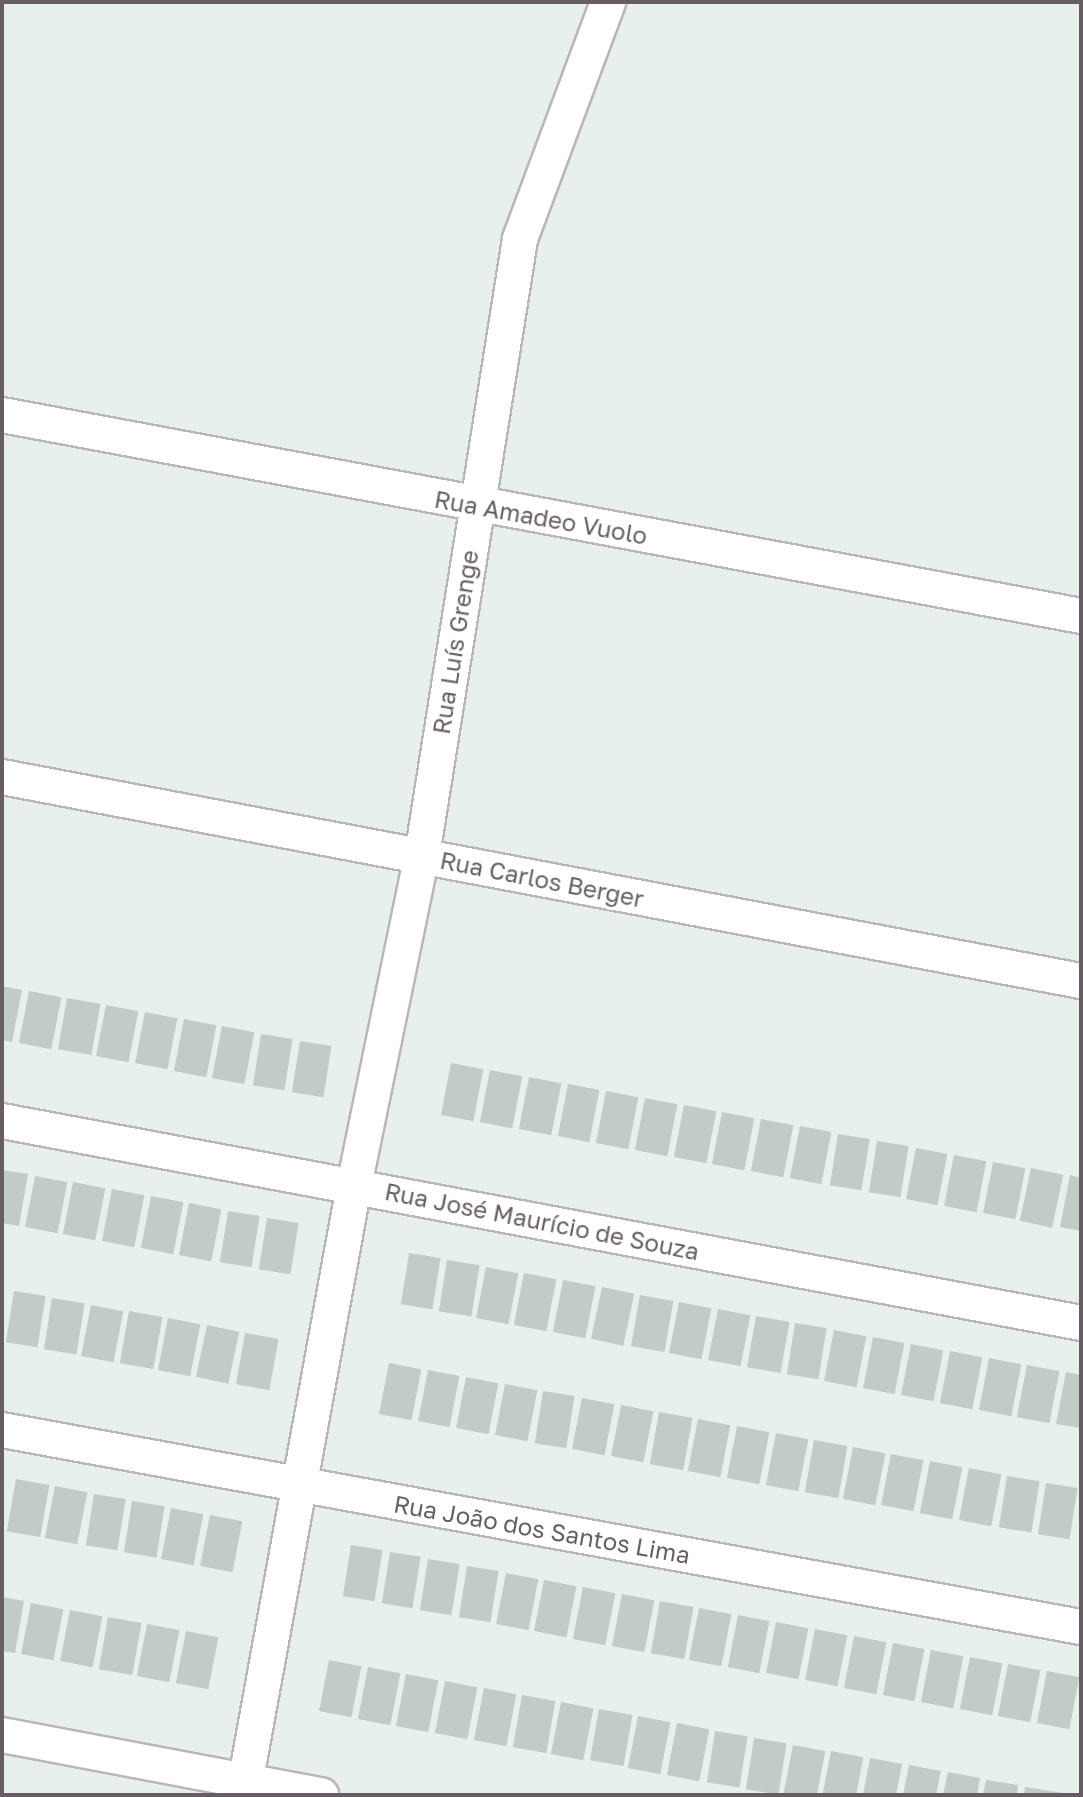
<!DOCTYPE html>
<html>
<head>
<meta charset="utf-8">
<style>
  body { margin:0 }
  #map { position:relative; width:1083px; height:1797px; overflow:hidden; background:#e7f0eb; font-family:"Golos Text",sans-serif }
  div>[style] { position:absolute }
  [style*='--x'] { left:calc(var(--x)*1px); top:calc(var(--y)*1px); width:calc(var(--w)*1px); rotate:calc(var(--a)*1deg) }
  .building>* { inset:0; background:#c3cbc7; transform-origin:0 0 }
  .roads { filter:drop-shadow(2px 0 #bbb4b9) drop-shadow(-2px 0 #bbb4b9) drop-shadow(0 2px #bbb4b9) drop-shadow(0 -2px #bbb4b9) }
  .minor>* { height:34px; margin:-17px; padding:0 17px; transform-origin:17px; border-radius:17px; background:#fff }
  span { translate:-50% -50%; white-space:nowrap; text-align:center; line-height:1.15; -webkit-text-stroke:6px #fff; paint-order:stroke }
  .street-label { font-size:24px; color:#675e65 }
  .frame { position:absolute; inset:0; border:4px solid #675e65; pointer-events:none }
</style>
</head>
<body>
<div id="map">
  <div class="building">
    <div style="clip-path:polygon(2px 986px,22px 990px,12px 1042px,2px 1040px)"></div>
    <div style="left:29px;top:991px;width:33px;height:53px;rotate:11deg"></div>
    <div style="left:67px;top:998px;width:34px;height:52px;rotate:10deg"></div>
    <div style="left:106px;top:1005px;width:33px;height:52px;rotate:11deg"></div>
    <div style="left:145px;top:1012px;width:33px;height:52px;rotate:11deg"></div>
    <div style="left:184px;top:1019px;width:33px;height:53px;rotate:11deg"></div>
    <div style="left:222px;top:1026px;width:33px;height:53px;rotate:11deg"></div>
    <div style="left:261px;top:1034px;width:32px;height:52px;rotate:9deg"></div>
    <div style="left:300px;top:1041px;width:32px;height:52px;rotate:9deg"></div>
    <div style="left:451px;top:1063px;width:33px;height:53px;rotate:11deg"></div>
    <div style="left:490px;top:1070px;width:33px;height:53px;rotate:11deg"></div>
    <div style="left:529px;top:1077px;width:33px;height:53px;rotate:11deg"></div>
    <div style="left:568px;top:1084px;width:32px;height:53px;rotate:11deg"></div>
    <div style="left:606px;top:1091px;width:33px;height:53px;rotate:11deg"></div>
    <div style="left:645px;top:1098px;width:33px;height:53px;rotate:11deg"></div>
    <div style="left:684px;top:1105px;width:33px;height:53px;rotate:11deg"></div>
    <div style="left:722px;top:1112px;width:33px;height:53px;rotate:11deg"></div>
    <div style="left:761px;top:1119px;width:33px;height:53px;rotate:11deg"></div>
    <div style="left:800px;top:1126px;width:32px;height:53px;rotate:11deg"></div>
    <div style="left:838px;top:1134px;width:32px;height:52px;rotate:9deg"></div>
    <div style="left:877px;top:1141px;width:32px;height:52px;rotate:9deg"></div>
    <div style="left:916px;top:1148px;width:32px;height:52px;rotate:11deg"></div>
    <div style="left:954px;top:1155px;width:33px;height:52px;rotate:11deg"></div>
    <div style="left:993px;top:1162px;width:33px;height:52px;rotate:11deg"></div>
    <div style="left:1031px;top:1168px;width:33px;height:54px;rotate:12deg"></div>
    <div style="clip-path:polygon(2px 1170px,28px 1174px,19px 1226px,2px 1223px)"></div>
    <div style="clip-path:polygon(1070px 1175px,1081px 1178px,1081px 1231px,1060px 1227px)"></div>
    <div style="left:35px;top:1176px;width:33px;height:52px;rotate:11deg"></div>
    <div style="left:73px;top:1182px;width:33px;height:53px;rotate:11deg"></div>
    <div style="left:112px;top:1189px;width:33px;height:53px;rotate:11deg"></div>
    <div style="left:151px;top:1196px;width:33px;height:53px;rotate:11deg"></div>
    <div style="left:189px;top:1203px;width:33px;height:53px;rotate:11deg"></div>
    <div style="left:228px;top:1211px;width:32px;height:52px;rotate:9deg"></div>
    <div style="left:267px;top:1218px;width:32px;height:52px;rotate:9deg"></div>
    <div style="left:409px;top:1253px;width:32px;height:52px;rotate:9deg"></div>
    <div style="left:447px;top:1260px;width:33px;height:52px;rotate:9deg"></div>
    <div style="left:486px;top:1267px;width:33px;height:52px;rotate:11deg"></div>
    <div style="left:524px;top:1273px;width:33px;height:53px;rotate:11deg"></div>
    <div style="left:563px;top:1280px;width:33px;height:53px;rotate:11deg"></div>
    <div style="left:602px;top:1287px;width:33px;height:53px;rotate:12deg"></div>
    <div style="left:14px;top:1291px;width:32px;height:52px;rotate:9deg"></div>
    <div style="left:640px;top:1295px;width:34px;height:52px;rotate:10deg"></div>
    <div style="left:52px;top:1298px;width:33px;height:52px;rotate:9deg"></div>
    <div style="left:679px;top:1302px;width:33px;height:52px;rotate:11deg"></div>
    <div style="left:91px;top:1305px;width:33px;height:52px;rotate:11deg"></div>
    <div style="left:718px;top:1309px;width:33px;height:52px;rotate:11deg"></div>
    <div style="left:129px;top:1311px;width:34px;height:53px;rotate:10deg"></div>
    <div style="left:756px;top:1316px;width:34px;height:52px;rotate:10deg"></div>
    <div style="left:168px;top:1318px;width:33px;height:53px;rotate:11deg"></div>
    <div style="left:795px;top:1323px;width:32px;height:52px;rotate:9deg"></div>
    <div style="left:207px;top:1325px;width:33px;height:53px;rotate:12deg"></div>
    <div style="left:834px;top:1330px;width:33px;height:52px;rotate:11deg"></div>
    <div style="left:245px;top:1333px;width:34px;height:52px;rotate:10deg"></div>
    <div style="left:873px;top:1337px;width:32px;height:52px;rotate:11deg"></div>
    <div style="left:911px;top:1344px;width:33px;height:52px;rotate:11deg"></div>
    <div style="left:950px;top:1351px;width:33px;height:53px;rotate:11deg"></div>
    <div style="left:989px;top:1358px;width:33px;height:53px;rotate:11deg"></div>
    <div style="left:389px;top:1363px;width:33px;height:52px;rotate:11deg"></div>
    <div style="left:1027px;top:1365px;width:33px;height:53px;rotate:11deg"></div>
    <div style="left:428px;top:1370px;width:32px;height:52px;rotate:11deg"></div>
    <div style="clip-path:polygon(1066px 1372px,1081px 1375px,1081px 1428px,1056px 1424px)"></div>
    <div style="left:466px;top:1377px;width:33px;height:52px;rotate:11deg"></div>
    <div style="left:505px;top:1384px;width:33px;height:52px;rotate:11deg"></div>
    <div style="left:543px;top:1391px;width:32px;height:53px;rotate:9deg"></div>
    <div style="left:582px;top:1398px;width:33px;height:52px;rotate:11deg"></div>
    <div style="left:621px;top:1405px;width:33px;height:52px;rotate:11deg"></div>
    <div style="left:659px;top:1412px;width:34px;height:53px;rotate:10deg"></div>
    <div style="left:698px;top:1419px;width:33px;height:53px;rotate:11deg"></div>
    <div style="left:737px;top:1426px;width:33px;height:53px;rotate:11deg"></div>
    <div style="left:776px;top:1433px;width:33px;height:53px;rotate:11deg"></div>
    <div style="left:814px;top:1440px;width:34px;height:53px;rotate:10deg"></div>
    <div style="left:853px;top:1447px;width:33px;height:53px;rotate:11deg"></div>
    <div style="left:891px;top:1454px;width:33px;height:52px;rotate:11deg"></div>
    <div style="left:930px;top:1461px;width:33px;height:53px;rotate:11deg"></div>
    <div style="left:969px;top:1468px;width:33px;height:53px;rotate:11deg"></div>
    <div style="left:1007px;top:1476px;width:33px;height:52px;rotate:9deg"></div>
    <div style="left:16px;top:1479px;width:34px;height:53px;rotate:10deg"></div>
    <div style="left:1046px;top:1483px;width:32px;height:52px;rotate:9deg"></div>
    <div style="left:55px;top:1486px;width:33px;height:53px;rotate:11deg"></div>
    <div style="left:94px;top:1494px;width:32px;height:52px;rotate:9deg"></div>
    <div style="left:132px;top:1501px;width:33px;height:52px;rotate:9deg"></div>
    <div style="left:171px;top:1508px;width:33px;height:52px;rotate:11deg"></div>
    <div style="left:210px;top:1515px;width:33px;height:52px;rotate:11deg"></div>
    <div style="left:351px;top:1545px;width:32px;height:52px;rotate:9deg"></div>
    <div style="left:390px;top:1552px;width:31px;height:52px;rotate:9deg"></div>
    <div style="left:428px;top:1559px;width:32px;height:52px;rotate:9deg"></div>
    <div style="left:467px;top:1566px;width:32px;height:52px;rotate:9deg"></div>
    <div style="left:506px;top:1573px;width:33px;height:52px;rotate:11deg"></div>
    <div style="left:544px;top:1580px;width:33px;height:52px;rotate:11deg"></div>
    <div style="left:583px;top:1587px;width:33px;height:53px;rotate:11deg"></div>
    <div style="left:622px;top:1594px;width:33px;height:53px;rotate:11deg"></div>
    <div style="clip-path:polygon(2px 1597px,24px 1601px,15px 1653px,2px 1651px)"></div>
    <div style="left:660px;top:1601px;width:34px;height:53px;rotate:10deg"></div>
    <div style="left:31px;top:1603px;width:33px;height:52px;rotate:11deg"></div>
    <div style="left:699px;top:1608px;width:33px;height:53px;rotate:11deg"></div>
    <div style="left:70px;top:1610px;width:33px;height:52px;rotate:11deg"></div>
    <div style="left:738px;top:1615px;width:32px;height:53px;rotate:11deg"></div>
    <div style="left:108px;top:1617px;width:34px;height:53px;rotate:10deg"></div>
    <div style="left:776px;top:1622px;width:33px;height:52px;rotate:11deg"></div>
    <div style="left:147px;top:1624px;width:33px;height:53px;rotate:11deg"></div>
    <div style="left:815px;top:1629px;width:33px;height:52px;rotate:11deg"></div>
    <div style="left:186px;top:1631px;width:33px;height:53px;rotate:11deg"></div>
    <div style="left:854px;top:1636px;width:33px;height:53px;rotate:11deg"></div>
    <div style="left:893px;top:1643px;width:32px;height:53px;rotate:11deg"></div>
    <div style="left:931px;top:1650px;width:33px;height:53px;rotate:11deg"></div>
    <div style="left:970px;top:1657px;width:33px;height:53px;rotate:11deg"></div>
    <div style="left:329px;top:1660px;width:33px;height:52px;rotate:11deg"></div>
    <div style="left:1008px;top:1664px;width:33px;height:53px;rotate:11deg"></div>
    <div style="left:368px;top:1667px;width:33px;height:53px;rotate:11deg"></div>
    <div style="left:1047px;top:1671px;width:33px;height:53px;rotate:11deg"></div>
    <div style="left:406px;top:1674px;width:33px;height:53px;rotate:11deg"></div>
    <div style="left:445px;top:1681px;width:33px;height:53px;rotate:11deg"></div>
    <div style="left:484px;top:1688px;width:33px;height:53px;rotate:11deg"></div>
    <div style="left:522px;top:1695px;width:34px;height:53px;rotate:10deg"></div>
    <div style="left:561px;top:1702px;width:33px;height:53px;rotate:11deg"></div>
    <div style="left:599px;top:1709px;width:34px;height:52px;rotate:10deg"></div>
    <div style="left:638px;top:1716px;width:33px;height:53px;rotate:11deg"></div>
    <div style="left:677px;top:1723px;width:33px;height:53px;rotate:11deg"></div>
    <div style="left:715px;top:1731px;width:33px;height:52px;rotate:9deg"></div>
    <div style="left:754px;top:1738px;width:33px;height:52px;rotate:9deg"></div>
    <div style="left:793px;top:1745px;width:33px;height:51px;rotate:11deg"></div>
    <div style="left:831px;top:1751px;width:33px;height:45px;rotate:11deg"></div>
    <div style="clip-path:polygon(870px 1758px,902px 1764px,896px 1795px,863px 1795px)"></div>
    <div style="clip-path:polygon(909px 1765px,941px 1771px,936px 1795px,903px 1795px)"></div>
    <div style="clip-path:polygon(948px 1772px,980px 1778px,977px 1795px,943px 1795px)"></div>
    <div style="clip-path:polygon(986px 1780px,1018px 1785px,1017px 1795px,983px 1795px)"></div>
    <div style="clip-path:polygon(1025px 1787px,1063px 1793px,1063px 1795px,1024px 1795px)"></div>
  </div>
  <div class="roads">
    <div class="minor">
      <div style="--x:2;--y:415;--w:1098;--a:10.55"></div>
      <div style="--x:2;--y:777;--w:1098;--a:10.71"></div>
      <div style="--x:2;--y:1121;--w:1098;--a:10.6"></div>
      <div style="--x:2;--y:1430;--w:1097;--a:10.35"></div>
      <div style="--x:2;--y:1735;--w:325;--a:10.7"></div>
      <div style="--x:243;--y:1795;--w:619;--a:-79.67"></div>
      <div style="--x:354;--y:1186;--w:337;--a:-78.4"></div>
      <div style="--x:422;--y:856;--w:625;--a:-80.97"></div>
      <div style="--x:520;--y:239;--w:253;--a:-69.6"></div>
    </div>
  </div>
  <div class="street-label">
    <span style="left:541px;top:517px;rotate:10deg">Rua Amadeo Vuolo</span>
    <span style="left:455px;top:642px;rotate:-81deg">Rua Luís Grenge</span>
    <span style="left:542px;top:879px;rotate:11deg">Rua Carlos Berger</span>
    <span style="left:542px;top:1221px;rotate:11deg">Rua José Maurício de Souza</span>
    <span style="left:542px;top:1529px;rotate:10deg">Rua João dos Santos Lima</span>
  </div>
  <div class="frame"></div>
</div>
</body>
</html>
